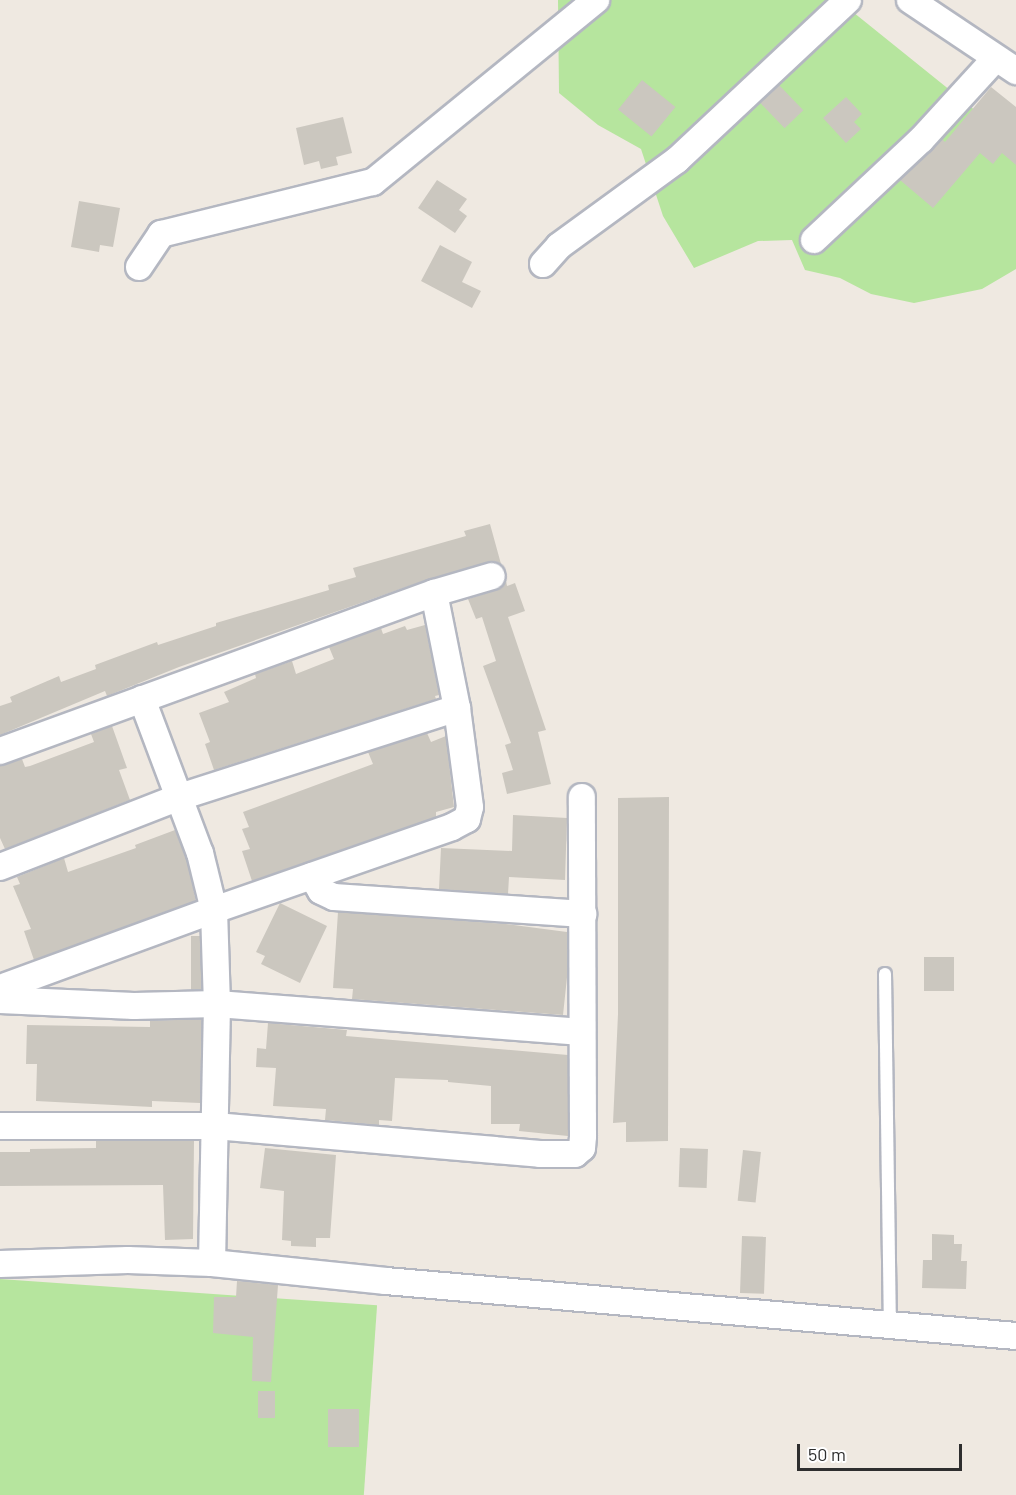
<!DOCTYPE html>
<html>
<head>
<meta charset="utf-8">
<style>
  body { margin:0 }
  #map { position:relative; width:1016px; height:1495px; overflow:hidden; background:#efe9e1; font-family:Barlow,sans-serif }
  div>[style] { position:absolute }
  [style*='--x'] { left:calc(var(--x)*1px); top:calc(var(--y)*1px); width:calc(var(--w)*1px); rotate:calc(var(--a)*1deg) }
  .green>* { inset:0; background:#b6e59e; transform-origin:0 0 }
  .building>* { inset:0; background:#cbc7bf; transform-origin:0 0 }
  .roads { filter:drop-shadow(2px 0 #b4b7c1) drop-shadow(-2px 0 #b4b7c1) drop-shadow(0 2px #b4b7c1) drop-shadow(0 -2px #b4b7c1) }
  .lane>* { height:12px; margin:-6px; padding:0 6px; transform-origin:6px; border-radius:6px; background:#fff }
  .street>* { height:26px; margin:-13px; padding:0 13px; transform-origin:13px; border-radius:13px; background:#fff }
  span { translate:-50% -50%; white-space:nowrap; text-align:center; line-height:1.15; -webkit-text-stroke:5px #fff; paint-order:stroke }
  .scale { position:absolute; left:797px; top:1444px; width:165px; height:27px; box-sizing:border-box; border:3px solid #2e2e2e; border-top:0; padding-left:8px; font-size:18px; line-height:21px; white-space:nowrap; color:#2e2e2e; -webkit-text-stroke:4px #fff; paint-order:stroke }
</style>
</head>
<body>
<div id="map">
  <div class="green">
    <div style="clip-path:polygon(558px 0,838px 0,997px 128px,1016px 135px,1016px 269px,982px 289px,914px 303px,871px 294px,840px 278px,805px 270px,792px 240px,758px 241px,694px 268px,663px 216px,641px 149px,598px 125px,559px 93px)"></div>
    <div style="left:0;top:1279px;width:378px;height:216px;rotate:4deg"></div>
  </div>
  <div class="building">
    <div style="left:642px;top:80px;width:43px;height:38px;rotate:39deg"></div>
    <div style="left:779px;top:85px;width:35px;height:26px;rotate:46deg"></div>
    <div style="clip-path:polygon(991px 87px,1016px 107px,1016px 165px,1002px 153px,993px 164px,980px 153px,933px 208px,900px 180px,942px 139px,945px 142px)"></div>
    <div style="clip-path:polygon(846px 97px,862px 114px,854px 122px,861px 129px,846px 143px,823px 118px)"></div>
    <div style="clip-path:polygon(343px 117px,352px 153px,336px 157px,338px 165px,321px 169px,319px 161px,304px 165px,296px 128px)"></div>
    <div style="clip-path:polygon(437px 180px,467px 199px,459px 210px,467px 216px,455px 233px,418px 208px)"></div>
    <div style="clip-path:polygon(79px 201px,120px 208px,113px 247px,100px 245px,99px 252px,71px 247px)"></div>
    <div style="clip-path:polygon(440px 245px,472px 262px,462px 282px,481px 291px,472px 308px,421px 281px)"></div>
    <div style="clip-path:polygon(490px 524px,501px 564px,488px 562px,429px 579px,179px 667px,107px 696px,105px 691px,0 735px,0 706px,12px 702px,10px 697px,59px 676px,61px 682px,96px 669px,95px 665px,157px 642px,158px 645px,216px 626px,216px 623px,329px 590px,328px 585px,356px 577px,353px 568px,466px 536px,464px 531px)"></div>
    <div style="clip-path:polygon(506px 581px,507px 586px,515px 583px,525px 611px,508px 617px,546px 730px,538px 732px,551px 784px,507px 794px,502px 773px,513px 770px,505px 745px,511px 743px,483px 666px,496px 661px,482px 617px,476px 619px,468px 599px,497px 590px)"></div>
    <div style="clip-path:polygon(425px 625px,439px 695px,435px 696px,436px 699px,214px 770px,205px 744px,210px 742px,199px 713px,229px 702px,224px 692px,256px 678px,255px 674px,292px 661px,296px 674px,334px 659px,329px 647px,381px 628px,383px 634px,405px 626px,407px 630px)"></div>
    <div style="clip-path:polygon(112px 726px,127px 768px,119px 770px,130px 800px,5px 849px,0 838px,0 766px,22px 759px,25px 767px,30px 766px,94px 742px,91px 734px)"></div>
    <div style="clip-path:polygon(427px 733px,431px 742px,446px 736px,454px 807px,436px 812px,436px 817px,252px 881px,242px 851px,250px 849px,242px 829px,249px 827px,243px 812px,373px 764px,368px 752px)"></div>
    <div style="clip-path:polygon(669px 797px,668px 1141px,626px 1142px,626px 1122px,613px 1123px,618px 1014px,618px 798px)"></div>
    <div style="clip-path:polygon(513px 815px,567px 818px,565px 880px,509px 877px,508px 894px,439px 889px,441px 848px,512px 851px)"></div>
    <div style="clip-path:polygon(175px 830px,186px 857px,196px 901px,34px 960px,24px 931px,31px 929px,13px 886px,20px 884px,17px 877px,64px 858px,68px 872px,136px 848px,135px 845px)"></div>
    <div style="clip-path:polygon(280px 903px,327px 926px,300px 983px,261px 964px,265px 956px,256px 952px)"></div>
    <div style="clip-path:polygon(338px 912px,506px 924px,567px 932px,568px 968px,563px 1015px,352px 999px,353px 989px,333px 988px)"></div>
    <div style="clip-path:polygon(191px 936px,200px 936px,202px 989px,191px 990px)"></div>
    <div style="left:924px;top:957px;width:30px;height:34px"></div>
    <div style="clip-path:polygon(202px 1019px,200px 1103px,152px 1101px,152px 1107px,36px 1101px,37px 1064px,26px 1064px,27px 1025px,150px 1027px,150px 1021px)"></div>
    <div style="clip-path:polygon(268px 1023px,347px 1030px,346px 1036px,568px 1055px,568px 1136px,519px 1131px,520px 1124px,491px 1124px,491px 1086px,448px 1082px,448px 1080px,395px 1078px,392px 1121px,379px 1120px,379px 1125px,325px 1120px,326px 1109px,273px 1106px,276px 1068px,256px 1067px,257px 1048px,266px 1049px)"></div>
    <div style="clip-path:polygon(96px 1141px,194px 1141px,193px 1239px,165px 1240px,163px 1185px,0 1186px,0 1152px,30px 1152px,30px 1149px,96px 1148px)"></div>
    <div style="clip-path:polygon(265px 1148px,336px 1155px,330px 1238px,316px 1238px,316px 1247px,291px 1246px,291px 1241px,282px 1240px,284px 1191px,260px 1188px)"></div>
    <div style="left:680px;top:1148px;width:28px;height:39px;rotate:2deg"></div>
    <div style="left:743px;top:1150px;width:18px;height:51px;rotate:6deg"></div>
    <div style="clip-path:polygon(932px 1234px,954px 1235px,954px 1244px,962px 1244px,961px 1261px,967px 1261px,966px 1289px,922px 1288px,923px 1260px,932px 1260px)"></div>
    <div style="left:742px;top:1236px;width:24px;height:57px;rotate:2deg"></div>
    <div style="clip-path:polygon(237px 1281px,278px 1285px,271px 1382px,252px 1381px,253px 1337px,213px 1333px,214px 1297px,236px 1297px)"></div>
    <div style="left:258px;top:1391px;width:17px;height:27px"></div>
    <div style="left:359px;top:1409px;width:38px;height:31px;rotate:90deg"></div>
  </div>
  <div class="roads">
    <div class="lane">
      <div style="--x:885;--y:974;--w:353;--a:89.2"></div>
    </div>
    <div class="street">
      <div style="--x:910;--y:0;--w:128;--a:33.8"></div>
      <div style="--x:814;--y:240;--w:146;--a:-43.1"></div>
      <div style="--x:921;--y:140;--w:110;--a:-47.6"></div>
      <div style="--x:543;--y:264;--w:24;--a:-48"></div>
      <div style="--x:559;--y:246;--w:146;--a:-36.1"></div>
      <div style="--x:677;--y:160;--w:234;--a:-43.1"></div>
      <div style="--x:139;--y:267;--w:40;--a:-56"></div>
      <div style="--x:161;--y:234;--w:218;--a:-13.8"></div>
      <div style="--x:373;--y:182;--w:288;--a:-39.2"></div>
      <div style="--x:142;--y:699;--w:165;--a:69.4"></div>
      <div style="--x:200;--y:853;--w:59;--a:76.2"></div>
      <div style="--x:214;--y:910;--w:94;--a:88.2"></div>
      <div style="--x:217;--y:1004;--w:259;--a:91.1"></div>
      <div style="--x:0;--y:751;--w:462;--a:-20"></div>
      <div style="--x:434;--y:593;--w:60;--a:-16.3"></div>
      <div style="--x:0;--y:867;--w:193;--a:-21.3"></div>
      <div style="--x:180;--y:797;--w:291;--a:-17.8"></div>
      <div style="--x:312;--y:876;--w:17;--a:59"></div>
      <div style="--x:321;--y:891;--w:14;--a:25"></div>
      <div style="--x:334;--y:897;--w:250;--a:3.9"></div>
      <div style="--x:6;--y:986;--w:221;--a:-20.1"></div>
      <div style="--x:214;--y:910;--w:252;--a:-19.2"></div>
      <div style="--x:452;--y:827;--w:17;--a:-28"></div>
      <div style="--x:467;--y:819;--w:12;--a:-76"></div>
      <div style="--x:470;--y:807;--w:100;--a:-97.5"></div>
      <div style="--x:457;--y:708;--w:117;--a:-101.3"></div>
      <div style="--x:0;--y:1000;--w:134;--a:2.6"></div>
      <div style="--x:134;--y:1006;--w:83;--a:-1.4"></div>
      <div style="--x:217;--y:1004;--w:366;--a:4.4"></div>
      <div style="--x:0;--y:1126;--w:215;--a:0"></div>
      <div style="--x:215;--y:1126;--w:326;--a:4.9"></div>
      <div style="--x:540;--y:1154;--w:35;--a:0"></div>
      <div style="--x:575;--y:1154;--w:9;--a:-41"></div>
      <div style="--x:582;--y:1148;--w:12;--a:-85"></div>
      <div style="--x:583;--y:1136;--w:339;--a:-90.2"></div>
      <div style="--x:0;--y:1264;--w:128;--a:-1.8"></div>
      <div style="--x:128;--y:1260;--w:84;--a:2"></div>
      <div style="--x:212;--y:1263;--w:175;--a:5.9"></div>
      <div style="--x:386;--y:1281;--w:632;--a:4.99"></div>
    </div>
  </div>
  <div class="scale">50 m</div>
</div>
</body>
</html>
